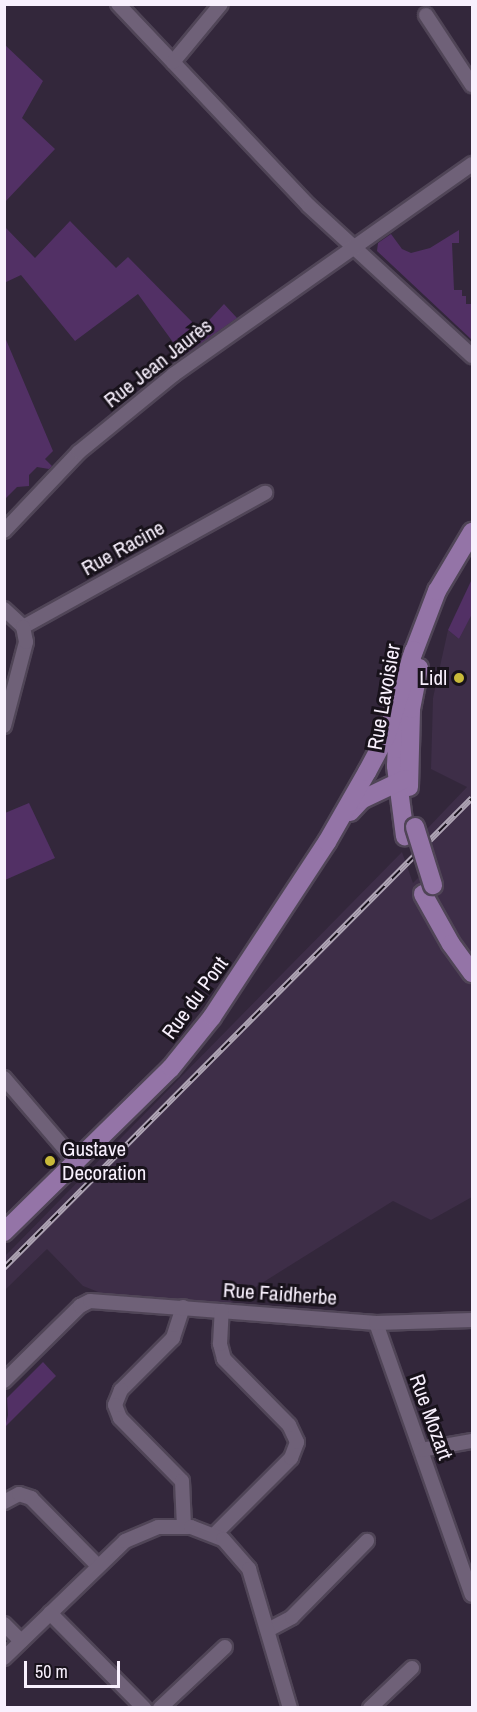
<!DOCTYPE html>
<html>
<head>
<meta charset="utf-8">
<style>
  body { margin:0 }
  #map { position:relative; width:477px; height:1712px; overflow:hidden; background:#33273b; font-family:"Archivo Narrow",sans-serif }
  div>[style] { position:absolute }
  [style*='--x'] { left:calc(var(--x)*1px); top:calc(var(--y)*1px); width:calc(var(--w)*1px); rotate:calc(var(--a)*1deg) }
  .built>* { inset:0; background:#3e2e48 }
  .green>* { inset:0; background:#523065 }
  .roads { filter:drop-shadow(2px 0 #504557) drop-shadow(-2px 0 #504557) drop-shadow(0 2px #504557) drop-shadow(0 -2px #504557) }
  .minor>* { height:14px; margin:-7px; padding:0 7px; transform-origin:7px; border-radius:7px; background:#6f6178 }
  .major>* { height:18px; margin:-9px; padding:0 9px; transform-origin:9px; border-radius:9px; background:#9474a7 }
  .rail>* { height:6px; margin-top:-3px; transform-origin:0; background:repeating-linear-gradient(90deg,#18121b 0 11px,#aea4b4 0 22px); box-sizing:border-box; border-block:2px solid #aea4b4 }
  .bridges { filter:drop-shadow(2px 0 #504557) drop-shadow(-2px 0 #504557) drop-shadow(0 2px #504557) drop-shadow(0 -2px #504557) }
  .major-bridge>* { height:18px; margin:-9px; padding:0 9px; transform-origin:9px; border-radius:9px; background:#9474a7 }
  .dots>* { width:16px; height:16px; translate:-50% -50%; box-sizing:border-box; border:3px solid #18121b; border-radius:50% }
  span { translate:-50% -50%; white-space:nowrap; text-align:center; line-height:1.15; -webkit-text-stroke:6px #18121b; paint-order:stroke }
  .street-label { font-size:21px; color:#f8f0fd }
  .poi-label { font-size:21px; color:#f8f0fd }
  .right { translate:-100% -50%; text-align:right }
  .left { translate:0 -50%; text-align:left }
  .frame { position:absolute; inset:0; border:6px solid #f8f0fd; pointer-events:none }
  .scale { position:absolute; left:24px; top:1661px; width:96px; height:27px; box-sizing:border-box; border:3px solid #f8f0fd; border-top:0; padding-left:8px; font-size:18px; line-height:21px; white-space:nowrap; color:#f8f0fd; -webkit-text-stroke:4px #18121b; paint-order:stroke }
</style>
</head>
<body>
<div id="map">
  <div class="built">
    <div style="clip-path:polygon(472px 613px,472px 1197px,431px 1220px,393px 1201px,230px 1303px,101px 1293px,83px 1286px,47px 1249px,5px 1290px,5px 1256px,402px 852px,413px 883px,433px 863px,423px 833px,467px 787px,431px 769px,433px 698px,448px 630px,459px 639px)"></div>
  </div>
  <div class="green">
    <div style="clip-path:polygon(4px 44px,43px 81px,22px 118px,55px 149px,5px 202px)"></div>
    <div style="clip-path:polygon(70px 221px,116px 268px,128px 257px,200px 330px,224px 304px,237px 318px,183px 356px,138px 294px,75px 341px,21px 275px,4px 283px,5px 227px,35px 258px)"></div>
    <div style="clip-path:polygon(459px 230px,459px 243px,452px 243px,454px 290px,462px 290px,462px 296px,466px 296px,466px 304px,472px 304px,472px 340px,377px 251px,378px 243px,391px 234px,402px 249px,411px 253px,430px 248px)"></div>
    <div style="clip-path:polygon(4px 335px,53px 451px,45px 459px,52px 466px,49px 469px,37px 467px,29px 475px,29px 486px,17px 487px,5px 499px)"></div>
    <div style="clip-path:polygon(472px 579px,472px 614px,459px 639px,448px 630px)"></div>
    <div style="clip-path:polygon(29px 803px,55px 858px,5px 880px,5px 813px)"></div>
    <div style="clip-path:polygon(43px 1362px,56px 1376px,5px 1427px,8px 1415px,7px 1398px)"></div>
  </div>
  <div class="roads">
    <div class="minor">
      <div style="--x:118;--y:4;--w:278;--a:46.6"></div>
      <div style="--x:309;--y:206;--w:222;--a:42.6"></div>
      <div style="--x:426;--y:15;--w:84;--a:56.7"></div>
      <div style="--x:173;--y:62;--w:75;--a:-50.4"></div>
      <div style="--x:4;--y:531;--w:109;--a:-46.5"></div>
      <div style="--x:79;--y:452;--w:122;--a:-39.3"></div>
      <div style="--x:173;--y:375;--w:366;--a:-35.2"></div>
      <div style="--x:4;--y:609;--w:26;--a:43"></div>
      <div style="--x:23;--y:627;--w:277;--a:-29"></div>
      <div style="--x:4;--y:726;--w:87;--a:-75.3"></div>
      <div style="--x:26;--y:642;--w:15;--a:-101"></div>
      <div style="--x:4;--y:1078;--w:111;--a:49.4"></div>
      <div style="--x:183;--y:1307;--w:33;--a:108"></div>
      <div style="--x:173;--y:1338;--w:74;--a:135"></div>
      <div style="--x:121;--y:1390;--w:16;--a:112"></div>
      <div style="--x:115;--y:1405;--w:14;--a:69"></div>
      <div style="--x:120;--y:1418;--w:88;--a:45.5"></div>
      <div style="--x:182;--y:1481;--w:45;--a:87.5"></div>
      <div style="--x:376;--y:1323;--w:288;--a:70.6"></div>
      <div style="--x:4;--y:1381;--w:107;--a:-44.6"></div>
      <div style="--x:80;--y:1306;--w:11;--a:-27"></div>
      <div style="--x:90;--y:1301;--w:287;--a:4.4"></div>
      <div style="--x:376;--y:1323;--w:96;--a:-1.8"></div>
      <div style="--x:421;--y:1450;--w:52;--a:-10"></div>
      <div style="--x:4;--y:1502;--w:17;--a:-28"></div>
      <div style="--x:19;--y:1494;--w:13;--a:18"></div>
      <div style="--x:31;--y:1498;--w:95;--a:45.4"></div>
      <div style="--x:214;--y:1535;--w:109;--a:-45"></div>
      <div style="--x:291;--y:1458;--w:17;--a:-69"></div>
      <div style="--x:297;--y:1442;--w:19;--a:-115"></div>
      <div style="--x:289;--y:1425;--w:93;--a:-134.6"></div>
      <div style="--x:224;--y:1359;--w:16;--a:-105"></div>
      <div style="--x:220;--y:1344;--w:33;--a:-87"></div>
      <div style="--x:50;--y:1613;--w:134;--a:45.3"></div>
      <div style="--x:4;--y:1624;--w:24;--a:45"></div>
      <div style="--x:268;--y:1630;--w:27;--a:-28"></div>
      <div style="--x:292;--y:1617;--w:107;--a:-45.4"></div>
      <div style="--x:4;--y:1658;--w:168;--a:-44"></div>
      <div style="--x:125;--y:1541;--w:36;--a:-23"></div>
      <div style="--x:158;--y:1527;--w:33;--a:0"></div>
      <div style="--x:191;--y:1527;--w:34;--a:21"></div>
      <div style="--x:223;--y:1539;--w:40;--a:49"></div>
      <div style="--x:249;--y:1569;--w:145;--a:73.6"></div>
      <div style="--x:160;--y:1708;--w:89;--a:-43.2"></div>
      <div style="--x:370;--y:1708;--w:58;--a:-43.6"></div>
    </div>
    <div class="major">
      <div style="--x:411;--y:659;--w:73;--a:-69.1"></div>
      <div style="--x:437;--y:591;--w:69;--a:-59.3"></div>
      <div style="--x:398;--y:722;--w:44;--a:92.6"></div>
      <div style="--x:396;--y:766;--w:71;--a:82.7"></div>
      <div style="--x:409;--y:787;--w:78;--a:-88.5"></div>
      <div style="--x:411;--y:709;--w:42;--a:-79"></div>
      <div style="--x:350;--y:812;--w:16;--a:-47"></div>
      <div style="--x:361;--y:800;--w:49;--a:-25.5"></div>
      <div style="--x:423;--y:894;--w:57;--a:60.8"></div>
      <div style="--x:451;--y:944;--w:36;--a:54"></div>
      <div style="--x:4;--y:1232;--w:234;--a:-44.5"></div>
      <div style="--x:171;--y:1068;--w:65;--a:-51.2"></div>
      <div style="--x:212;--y:1017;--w:209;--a:-56.7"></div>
      <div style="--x:327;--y:842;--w:81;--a:-60.3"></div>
      <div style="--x:367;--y:772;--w:40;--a:-62"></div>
      <div style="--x:386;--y:737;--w:91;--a:-72.2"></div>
    </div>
  </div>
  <div class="rail">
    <div style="--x:4;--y:1268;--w:663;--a:-45.12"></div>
  </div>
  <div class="bridges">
    <div class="major-bridge">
      <div style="--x:415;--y:827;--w:61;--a:72.8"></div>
    </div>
  </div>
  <div class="dots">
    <div style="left:459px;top:678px;background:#c9ba3a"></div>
    <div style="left:50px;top:1161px;background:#c9ba3a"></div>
  </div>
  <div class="street-label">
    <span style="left:158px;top:363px;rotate:-38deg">Rue Jean Jaurès</span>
    <span style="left:123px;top:548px;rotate:-29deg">Rue Racine</span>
    <span style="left:384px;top:697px;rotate:-80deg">Rue Lavoisier</span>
    <span style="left:195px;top:998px;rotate:-54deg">Rue du Pont</span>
    <span style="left:280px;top:1294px;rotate:4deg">Rue Faidherbe</span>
    <span style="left:431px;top:1417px;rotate:70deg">Rue Mozart</span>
  </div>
  <div class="poi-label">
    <span class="right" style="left:447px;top:678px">Lidl</span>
    <span class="left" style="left:62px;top:1161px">Gustave<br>Decoration</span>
  </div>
  <div class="frame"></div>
  <div class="scale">50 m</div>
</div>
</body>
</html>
